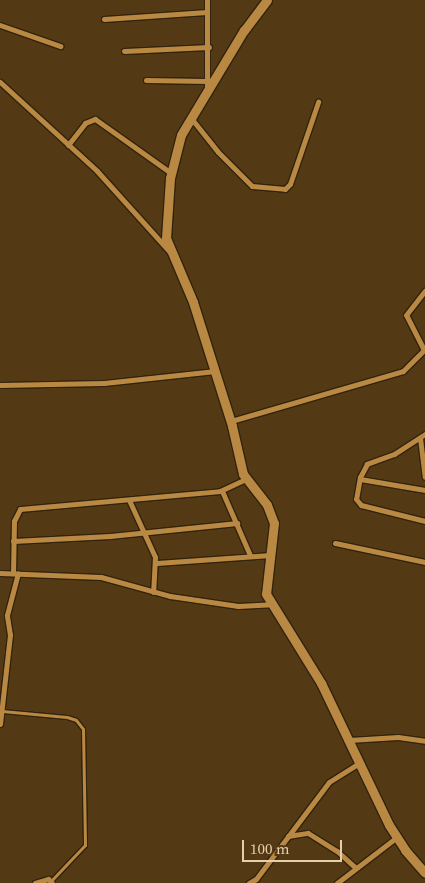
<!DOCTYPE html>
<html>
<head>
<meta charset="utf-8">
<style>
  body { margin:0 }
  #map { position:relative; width:425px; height:883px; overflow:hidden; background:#533a15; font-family:"Source Serif 4",serif }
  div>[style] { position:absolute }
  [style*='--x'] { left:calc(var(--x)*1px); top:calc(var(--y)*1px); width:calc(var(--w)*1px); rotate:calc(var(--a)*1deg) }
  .roads { filter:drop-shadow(1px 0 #32230d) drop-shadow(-1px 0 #32230d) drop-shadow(0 1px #32230d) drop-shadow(0 -1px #32230d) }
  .service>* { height:3px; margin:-1.5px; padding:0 1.5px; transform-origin:1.5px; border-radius:1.5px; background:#b98943 }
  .minor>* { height:5px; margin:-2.5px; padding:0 2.5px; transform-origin:2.5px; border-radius:2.5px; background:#b98943 }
  .tertiary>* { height:9px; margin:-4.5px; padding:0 4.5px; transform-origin:4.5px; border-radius:4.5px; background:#b98943 }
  span { translate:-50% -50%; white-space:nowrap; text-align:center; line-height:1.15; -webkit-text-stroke:4px #533a15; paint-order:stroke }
  .scale { position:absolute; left:242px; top:840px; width:100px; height:22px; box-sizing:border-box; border:2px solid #e7cead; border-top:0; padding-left:6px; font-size:15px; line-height:18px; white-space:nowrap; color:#e7cead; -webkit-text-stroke:4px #533a15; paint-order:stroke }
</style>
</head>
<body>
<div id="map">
  <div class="roads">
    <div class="service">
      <div style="--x:2;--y:711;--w:65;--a:5.3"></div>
      <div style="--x:67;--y:717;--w:9;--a:18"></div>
      <div style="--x:76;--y:720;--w:11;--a:52"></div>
      <div style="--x:83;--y:729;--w:116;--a:89"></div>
      <div style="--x:85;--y:845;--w:50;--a:133.4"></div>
    </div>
    <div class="minor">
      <div style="--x:207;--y:0;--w:88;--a:90"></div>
      <div style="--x:104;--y:19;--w:103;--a:-3.9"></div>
      <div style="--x:0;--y:25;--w:64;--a:19.3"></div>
      <div style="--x:124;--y:51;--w:85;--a:-2.7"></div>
      <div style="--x:146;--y:80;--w:61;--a:0.9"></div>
      <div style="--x:0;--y:82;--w:132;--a:42.5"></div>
      <div style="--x:97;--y:171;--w:108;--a:48"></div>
      <div style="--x:191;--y:118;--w:43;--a:51.5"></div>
      <div style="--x:218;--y:152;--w:48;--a:45"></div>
      <div style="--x:252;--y:186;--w:33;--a:5"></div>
      <div style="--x:285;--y:189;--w:7;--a:-45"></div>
      <div style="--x:290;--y:184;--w:87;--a:-71.1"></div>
      <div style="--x:68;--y:145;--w:28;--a:-52"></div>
      <div style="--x:85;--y:123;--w:11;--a:-22"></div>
      <div style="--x:95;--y:119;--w:93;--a:35.4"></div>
      <div style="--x:0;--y:385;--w:104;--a:-1.1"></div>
      <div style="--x:104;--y:383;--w:112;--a:-6.2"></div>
      <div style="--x:231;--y:421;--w:179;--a:-16.2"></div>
      <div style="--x:403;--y:371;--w:30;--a:-45"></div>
      <div style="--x:424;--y:350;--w:39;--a:-117"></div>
      <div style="--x:406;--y:315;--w:31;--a:-52"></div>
      <div style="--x:425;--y:434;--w:37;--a:147"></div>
      <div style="--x:394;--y:454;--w:29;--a:160"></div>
      <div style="--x:367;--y:464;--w:15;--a:118"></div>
      <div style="--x:360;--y:477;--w:22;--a:100"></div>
      <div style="--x:356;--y:499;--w:8;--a:50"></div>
      <div style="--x:361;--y:505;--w:66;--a:14"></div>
      <div style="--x:420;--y:438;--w:39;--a:83"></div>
      <div style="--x:360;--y:479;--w:66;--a:9.6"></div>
      <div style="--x:222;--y:491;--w:70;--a:66.4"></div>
      <div style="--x:129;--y:500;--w:63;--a:65.5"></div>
      <div style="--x:155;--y:557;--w:35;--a:93"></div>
      <div style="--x:13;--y:541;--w:97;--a:-3"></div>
      <div style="--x:110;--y:536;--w:128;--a:-5.8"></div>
      <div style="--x:335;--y:543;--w:92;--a:11.9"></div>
      <div style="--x:157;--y:563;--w:114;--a:-4"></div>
      <div style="--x:0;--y:573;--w:101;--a:2.3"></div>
      <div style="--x:101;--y:577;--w:72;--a:15.4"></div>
      <div style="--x:170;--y:596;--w:69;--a:8.4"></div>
      <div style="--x:238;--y:606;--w:34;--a:-3"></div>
      <div style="--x:13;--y:573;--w:52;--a:-88.9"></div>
      <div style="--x:14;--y:521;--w:13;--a:-63"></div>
      <div style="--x:20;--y:509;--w:201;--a:-5.1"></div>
      <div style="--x:220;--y:491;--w:29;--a:-25"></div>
      <div style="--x:0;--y:724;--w:90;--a:-83.6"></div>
      <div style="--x:10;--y:635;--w:20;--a:-99"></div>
      <div style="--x:7;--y:615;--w:43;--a:-75.3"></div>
      <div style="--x:349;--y:740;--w:49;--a:-3.5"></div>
      <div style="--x:398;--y:737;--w:27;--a:8"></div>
      <div style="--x:288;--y:836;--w:20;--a:-9"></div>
      <div style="--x:308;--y:833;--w:34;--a:32"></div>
      <div style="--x:337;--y:851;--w:24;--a:42"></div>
      <div style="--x:35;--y:883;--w:14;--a:-17"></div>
      <div style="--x:48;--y:879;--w:6;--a:45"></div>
      <div style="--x:249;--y:883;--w:8;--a:-30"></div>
      <div style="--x:256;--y:879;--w:121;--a:-53"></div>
      <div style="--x:329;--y:782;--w:34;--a:-32"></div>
      <div style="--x:337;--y:883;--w:76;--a:-37.5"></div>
    </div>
    <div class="tertiary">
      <div style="--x:267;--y:0;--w:38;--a:127"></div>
      <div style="--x:244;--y:30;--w:122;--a:121"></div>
      <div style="--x:181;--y:135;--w:44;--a:104.3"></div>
      <div style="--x:170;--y:178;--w:60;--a:93.8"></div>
      <div style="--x:166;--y:238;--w:69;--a:67.1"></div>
      <div style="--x:193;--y:302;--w:130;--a:72.5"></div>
      <div style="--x:232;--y:426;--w:49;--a:77.1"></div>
      <div style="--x:243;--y:474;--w:39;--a:52"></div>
      <div style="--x:267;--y:505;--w:19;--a:69"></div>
      <div style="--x:274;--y:523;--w:71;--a:96.4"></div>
      <div style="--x:266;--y:594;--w:105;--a:58.3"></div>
      <div style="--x:321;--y:683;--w:157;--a:64.4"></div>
      <div style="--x:389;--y:825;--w:30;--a:57"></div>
      <div style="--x:405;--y:850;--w:30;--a:49"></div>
    </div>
  </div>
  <div class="scale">100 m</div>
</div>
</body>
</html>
